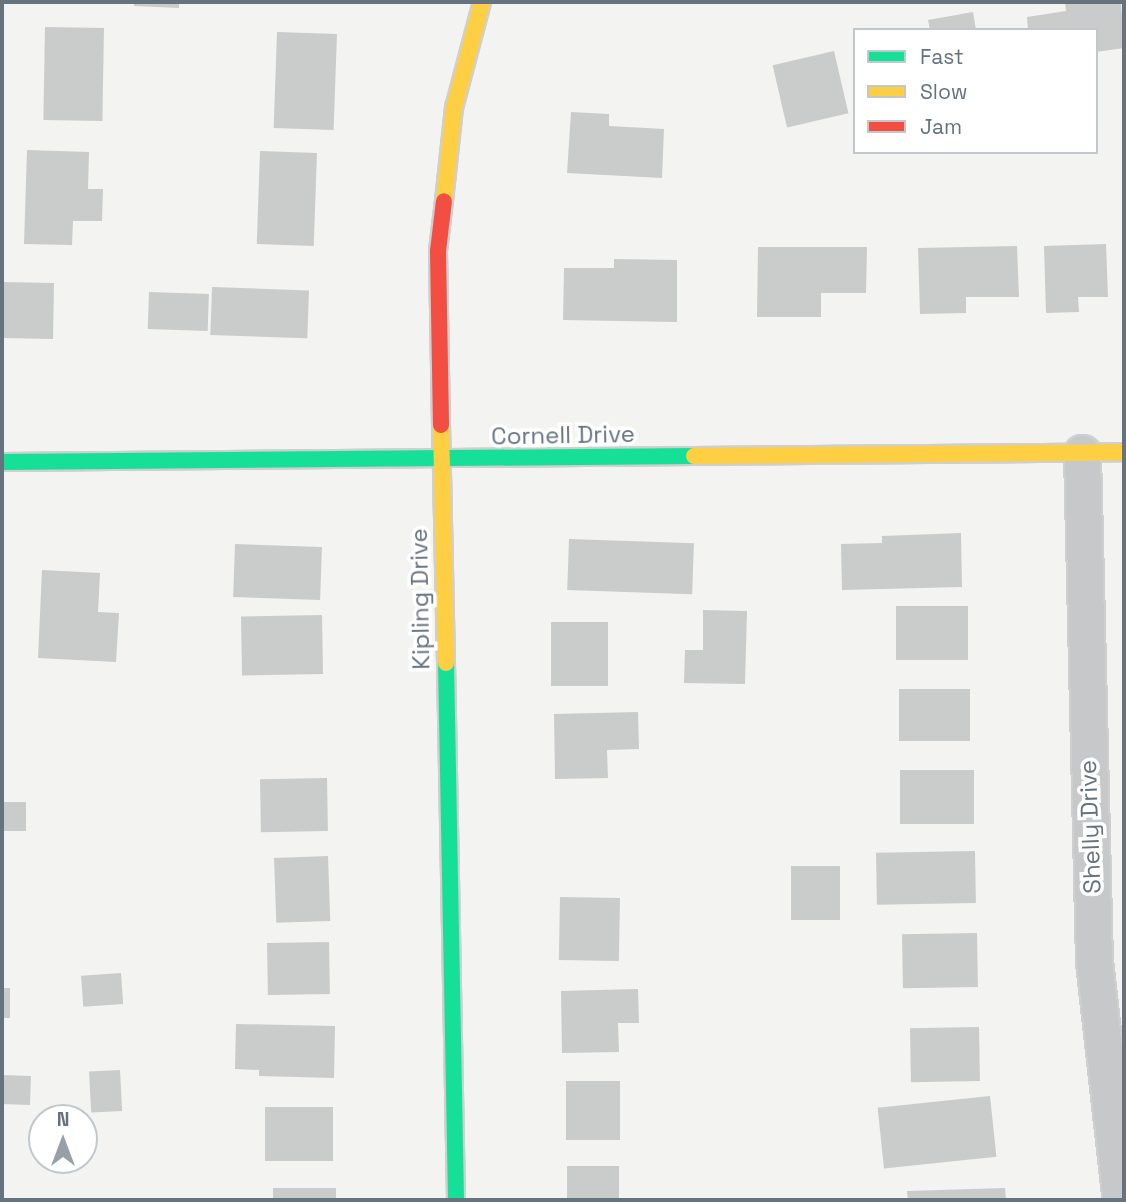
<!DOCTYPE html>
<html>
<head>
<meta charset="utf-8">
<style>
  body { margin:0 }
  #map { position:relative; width:1126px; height:1202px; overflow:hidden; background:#f3f3f1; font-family:"Space Grotesk",sans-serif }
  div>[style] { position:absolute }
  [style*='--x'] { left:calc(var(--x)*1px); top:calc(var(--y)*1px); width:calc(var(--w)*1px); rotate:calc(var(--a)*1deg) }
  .building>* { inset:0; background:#cacbcb; transform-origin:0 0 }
  .roads { filter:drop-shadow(2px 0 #cfcfcf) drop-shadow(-2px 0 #cfcfcf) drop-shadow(0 2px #cfcfcf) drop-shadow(0 -2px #cfcfcf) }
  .street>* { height:35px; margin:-17.5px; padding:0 17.5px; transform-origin:17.5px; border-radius:17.5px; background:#c7c8c9 }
  .fast>* { height:16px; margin:-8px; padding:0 8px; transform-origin:8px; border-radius:8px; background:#16e098 }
  .slow>* { height:16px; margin:-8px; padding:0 8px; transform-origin:8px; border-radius:8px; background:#ffcf43 }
  .jam>* { height:16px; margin:-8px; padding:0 8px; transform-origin:8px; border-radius:8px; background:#f24e42 }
  span { translate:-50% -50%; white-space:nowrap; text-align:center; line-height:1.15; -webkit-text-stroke:7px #fff; paint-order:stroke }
  .street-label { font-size:24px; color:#65737f }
  .frame { position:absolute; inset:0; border:4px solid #65737f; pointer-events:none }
  .legend { position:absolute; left:853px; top:28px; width:245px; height:126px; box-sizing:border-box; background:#fff; border:2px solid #c1c7cc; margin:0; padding:9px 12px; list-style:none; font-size:21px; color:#65737f }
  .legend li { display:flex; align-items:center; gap:14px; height:35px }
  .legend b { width:35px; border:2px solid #c1c7cc }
  .north { position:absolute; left:28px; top:1104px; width:70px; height:70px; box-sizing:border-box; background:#fff; border:2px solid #c1c7cc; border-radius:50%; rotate:0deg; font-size:19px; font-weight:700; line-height:28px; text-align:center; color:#65737f }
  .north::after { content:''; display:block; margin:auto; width:24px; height:32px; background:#97a0a7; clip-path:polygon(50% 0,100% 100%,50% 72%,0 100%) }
</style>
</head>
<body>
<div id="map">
  <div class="building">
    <div style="clip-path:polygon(134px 2px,179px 2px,179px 8px,134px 6px)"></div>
    <div style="clip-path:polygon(1065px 2px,1121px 2px,1124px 48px,1096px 52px,1096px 30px,1028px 30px,1027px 17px,1066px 11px)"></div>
    <div style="clip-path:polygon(973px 12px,976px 30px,930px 30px,928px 20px)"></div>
    <div style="left:45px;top:27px;width:59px;height:93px;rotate:1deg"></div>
    <div style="left:277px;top:32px;width:60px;height:96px;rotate:2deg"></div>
    <div style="left:834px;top:51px;width:64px;height:63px;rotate:77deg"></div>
    <div style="clip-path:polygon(571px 112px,609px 114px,609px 126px,664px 129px,662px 178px,567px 173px)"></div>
    <div style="clip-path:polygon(27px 150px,89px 152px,88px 189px,103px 189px,102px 221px,73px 221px,72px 245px,24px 244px)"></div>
    <div style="left:260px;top:151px;width:57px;height:93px;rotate:2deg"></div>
    <div style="clip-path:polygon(1106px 244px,1108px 297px,1078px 297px,1079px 312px,1046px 313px,1044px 246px)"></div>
    <div style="clip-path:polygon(1017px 246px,1019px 297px,966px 297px,966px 313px,920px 314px,918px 248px)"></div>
    <div style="clip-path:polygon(758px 247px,867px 247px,866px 293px,821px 293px,821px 317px,757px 317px)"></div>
    <div style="clip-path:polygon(614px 259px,677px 260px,677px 322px,563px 320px,564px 268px,614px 268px)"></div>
    <div style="left:2px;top:282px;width:52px;height:56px;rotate:1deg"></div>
    <div style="left:212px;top:287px;width:97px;height:48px;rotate:2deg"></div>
    <div style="left:149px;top:292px;width:60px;height:37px;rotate:2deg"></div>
    <div style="clip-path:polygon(961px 533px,962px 587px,842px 590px,841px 544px,882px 543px,882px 536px)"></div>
    <div style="left:569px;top:539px;width:125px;height:51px;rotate:2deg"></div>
    <div style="left:235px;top:544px;width:87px;height:53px;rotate:2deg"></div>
    <div style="clip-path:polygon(42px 570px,100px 573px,98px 612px,119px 613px,116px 662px,38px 658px)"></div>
    <div style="left:968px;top:606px;width:54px;height:72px;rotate:90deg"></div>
    <div style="clip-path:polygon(703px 610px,747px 611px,745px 684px,684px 683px,685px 650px,703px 650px)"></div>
    <div style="left:322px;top:615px;width:59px;height:81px;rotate:89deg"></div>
    <div style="left:608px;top:622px;width:64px;height:57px;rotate:90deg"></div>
    <div style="left:899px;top:689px;width:71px;height:52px"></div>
    <div style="clip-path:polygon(638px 712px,639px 749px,607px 750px,608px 778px,555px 779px,554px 714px)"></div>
    <div style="left:900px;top:770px;width:74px;height:54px"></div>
    <div style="left:327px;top:778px;width:53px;height:67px;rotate:89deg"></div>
    <div style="left:2px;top:802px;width:24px;height:29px"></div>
    <div style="left:975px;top:851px;width:52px;height:99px;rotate:89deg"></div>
    <div style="left:328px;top:856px;width:65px;height:54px;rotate:88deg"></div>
    <div style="left:791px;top:866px;width:49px;height:54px"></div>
    <div style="left:560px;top:897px;width:60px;height:63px;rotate:1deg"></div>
    <div style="left:977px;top:933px;width:54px;height:75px;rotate:89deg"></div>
    <div style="left:329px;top:942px;width:52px;height:62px;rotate:89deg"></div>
    <div style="left:121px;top:973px;width:31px;height:40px;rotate:86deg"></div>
    <div style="left:2px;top:988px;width:8px;height:30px"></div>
    <div style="clip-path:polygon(638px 989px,639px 1023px,618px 1023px,619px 1052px,562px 1053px,561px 991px)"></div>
    <div style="clip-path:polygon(236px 1024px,335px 1026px,334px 1078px,259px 1076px,259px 1070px,235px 1069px)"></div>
    <div style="left:979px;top:1027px;width:54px;height:69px;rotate:89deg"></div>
    <div style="left:120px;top:1070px;width:41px;height:31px;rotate:87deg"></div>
    <div style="left:2px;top:1075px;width:29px;height:29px;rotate:2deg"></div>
    <div style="left:566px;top:1081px;width:54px;height:59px"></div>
    <div style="left:990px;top:1096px;width:61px;height:113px;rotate:84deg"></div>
    <div style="left:333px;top:1107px;width:54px;height:68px;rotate:90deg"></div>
    <div style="left:619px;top:1166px;width:34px;height:52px;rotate:90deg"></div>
    <div style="left:336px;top:1188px;width:12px;height:63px;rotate:90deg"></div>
    <div style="clip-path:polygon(1005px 1188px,1006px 1200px,908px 1200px,907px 1191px)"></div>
  </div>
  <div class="roads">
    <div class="street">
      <div style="--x:1082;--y:453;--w:508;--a:88.65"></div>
      <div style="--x:1094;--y:961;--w:241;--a:83.6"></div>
    </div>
    <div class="fast">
      <div style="--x:2;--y:462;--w:692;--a:-0.5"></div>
      <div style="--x:446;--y:663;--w:537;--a:88.93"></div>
    </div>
    <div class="slow">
      <div style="--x:444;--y:201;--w:94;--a:-83.9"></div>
      <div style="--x:454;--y:108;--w:110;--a:-75.2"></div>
      <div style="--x:441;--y:425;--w:238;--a:88.8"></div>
      <div style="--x:694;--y:456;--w:430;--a:-0.5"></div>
    </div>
    <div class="jam">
      <div style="--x:441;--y:425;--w:174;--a:-91"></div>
      <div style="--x:438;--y:251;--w:50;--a:-83.2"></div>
    </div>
  </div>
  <div class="street-label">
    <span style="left:563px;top:435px;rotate:-1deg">Cornell Drive</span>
    <span style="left:420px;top:599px;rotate:-91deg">Kipling Drive</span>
    <span style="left:1090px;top:827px;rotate:-92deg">Shelly Drive</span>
  </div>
  <div class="frame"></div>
  <ul class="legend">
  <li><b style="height:9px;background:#16e098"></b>Fast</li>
  <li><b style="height:9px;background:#ffcf43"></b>Slow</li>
  <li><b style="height:9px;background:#f24e42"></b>Jam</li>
  </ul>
  <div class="north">N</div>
</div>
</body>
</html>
